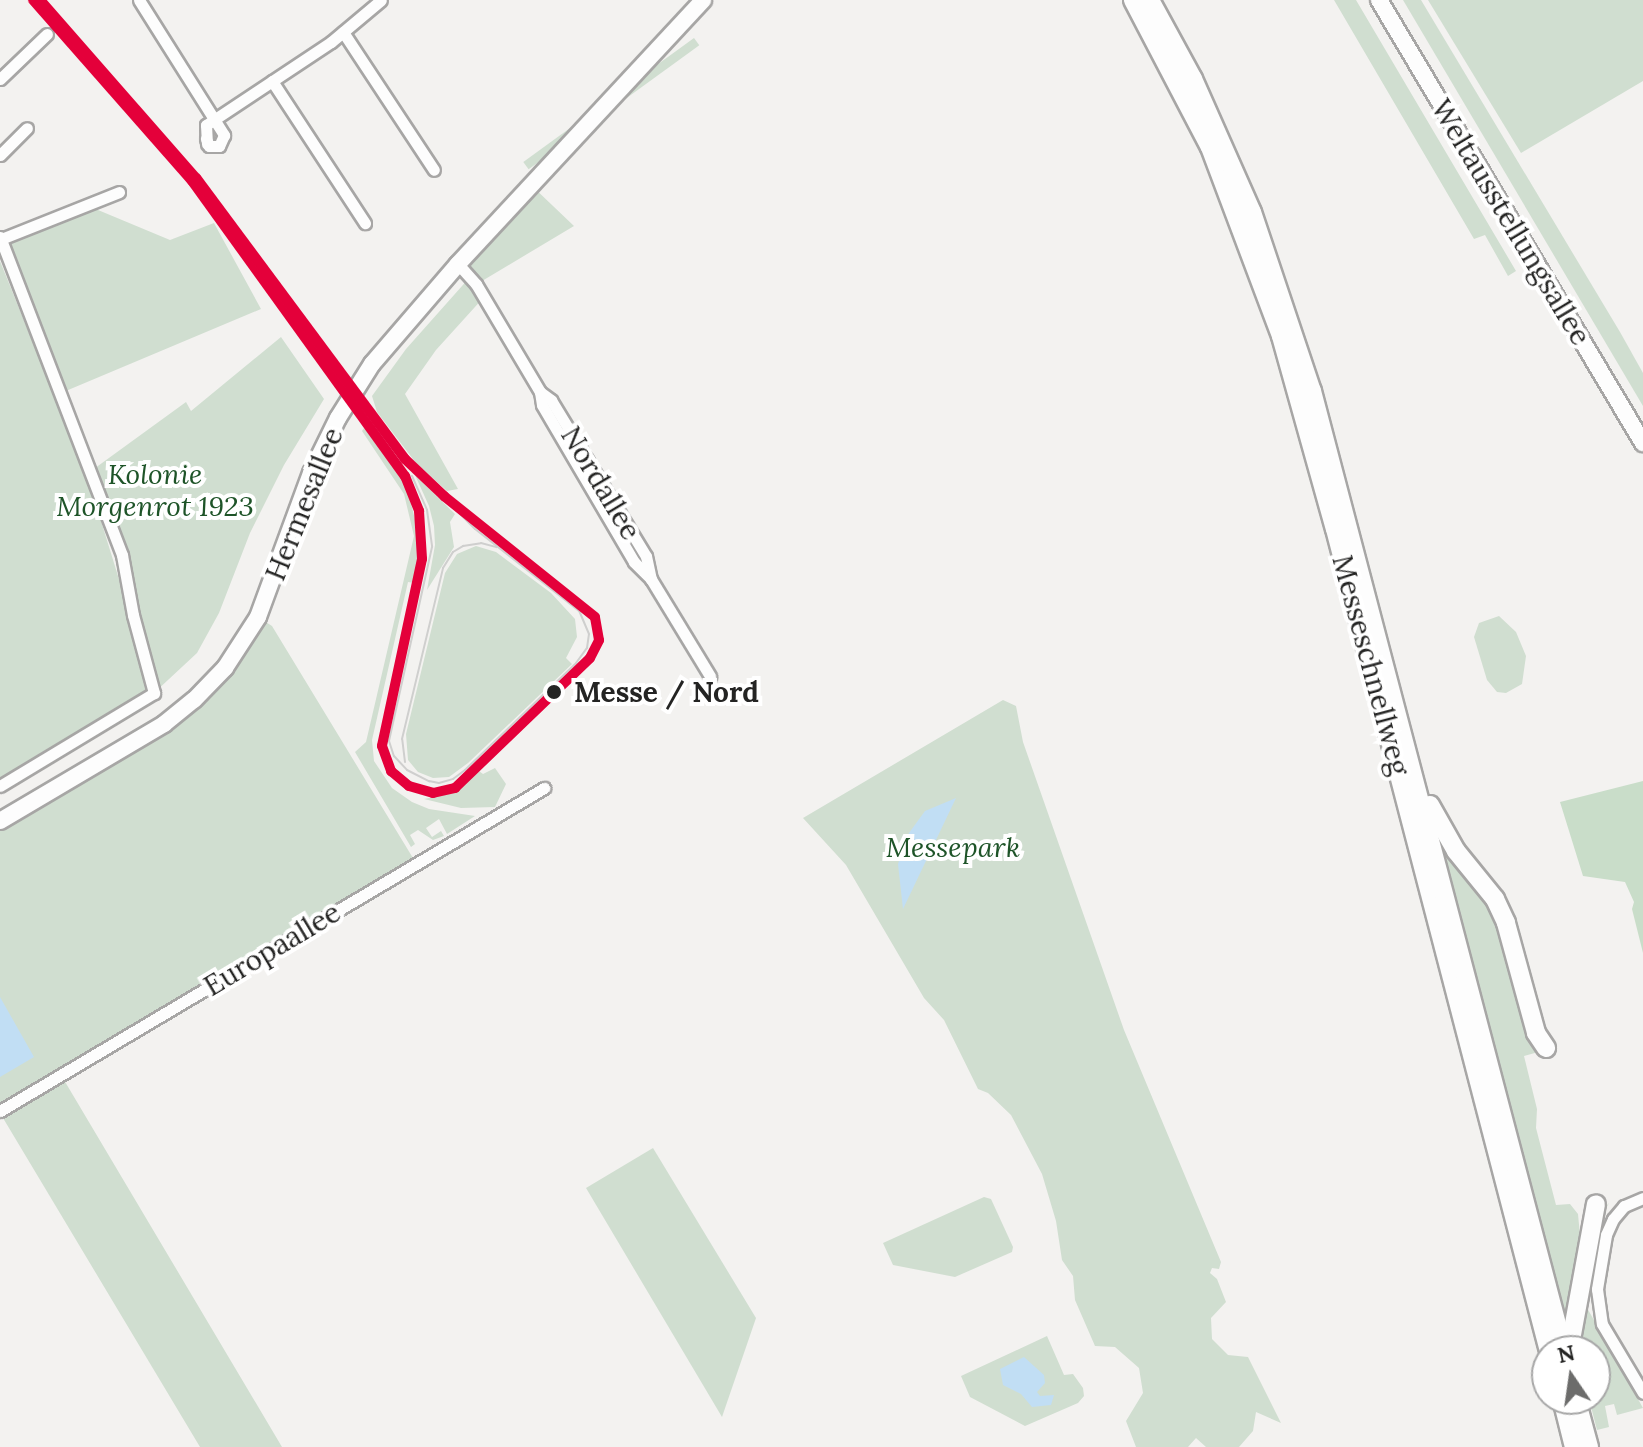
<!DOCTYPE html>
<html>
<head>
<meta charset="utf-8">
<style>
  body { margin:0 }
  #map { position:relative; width:1643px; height:1447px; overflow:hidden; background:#f3f2f0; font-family:Lora,serif }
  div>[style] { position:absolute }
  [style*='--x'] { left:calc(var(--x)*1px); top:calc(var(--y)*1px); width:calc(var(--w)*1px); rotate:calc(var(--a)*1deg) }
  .green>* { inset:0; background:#d0ded0; transform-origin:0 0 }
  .forest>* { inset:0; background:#c9ddc9 }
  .water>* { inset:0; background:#c1def4 }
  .roads { filter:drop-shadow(2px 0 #a7a6a5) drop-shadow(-2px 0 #a7a6a5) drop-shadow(0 2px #a7a6a5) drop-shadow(0 -2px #a7a6a5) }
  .minor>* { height:11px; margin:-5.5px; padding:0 5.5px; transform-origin:5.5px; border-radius:5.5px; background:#fdfdfd }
  .secondary>* { height:16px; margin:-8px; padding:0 8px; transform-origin:8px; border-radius:8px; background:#fdfdfd }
  .trunk>* { height:18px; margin:-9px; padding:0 9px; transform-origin:9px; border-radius:9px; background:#fdfdfd }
  .tram>* { height:2px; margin:-1px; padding:0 1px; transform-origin:1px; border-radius:1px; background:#cfcfce }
  .tram-1>* { height:10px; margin:-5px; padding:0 5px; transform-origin:5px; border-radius:5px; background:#e4003a }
  .dots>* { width:22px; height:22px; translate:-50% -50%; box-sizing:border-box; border:4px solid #fff; border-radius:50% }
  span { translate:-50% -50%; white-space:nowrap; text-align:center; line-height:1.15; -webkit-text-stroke:8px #fff; paint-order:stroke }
  .street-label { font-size:28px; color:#242423 }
  .park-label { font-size:28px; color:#1e5428; font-style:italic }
  .stop-label { font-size:28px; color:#242423; font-weight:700 }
  .left { translate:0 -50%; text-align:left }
  .north { position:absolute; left:1531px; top:1335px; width:80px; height:80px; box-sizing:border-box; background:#fff; border:2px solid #a7a7a7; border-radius:50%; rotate:347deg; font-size:22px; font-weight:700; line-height:32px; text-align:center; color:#242423 }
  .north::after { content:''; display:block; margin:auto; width:28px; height:36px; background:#6c6c6b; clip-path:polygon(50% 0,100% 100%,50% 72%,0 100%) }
</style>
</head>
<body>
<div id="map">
  <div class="green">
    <div style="clip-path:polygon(1334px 0,1356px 0,1516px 271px,1508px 276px,1485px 235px,1474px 239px)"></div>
    <div style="clip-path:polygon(1403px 0,1421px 0,1620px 332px,1643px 373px,1643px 406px)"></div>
    <div style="clip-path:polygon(1428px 0,1643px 0,1643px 81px,1521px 153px)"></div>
    <div style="left:694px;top:38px;width:9px;height:211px;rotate:54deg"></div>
    <div style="clip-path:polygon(531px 185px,574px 226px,477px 284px,484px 297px,436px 350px,405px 394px,458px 489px,447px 491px,416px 463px,377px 412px,372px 396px,406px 349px,470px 277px,458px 264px)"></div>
    <div style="clip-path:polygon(86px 205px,170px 240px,214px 223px,261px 309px,61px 393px,1px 239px)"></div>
    <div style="clip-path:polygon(0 261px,89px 482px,143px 657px,122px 555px,91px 471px,186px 402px,191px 411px,281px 337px,324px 399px,284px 465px,250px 533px,219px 613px,197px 653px,154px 693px,0 785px)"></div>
    <div style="clip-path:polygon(366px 425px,406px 484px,421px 543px,415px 583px,408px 582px,372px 740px,374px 761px,392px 788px,412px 802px,429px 809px,475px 816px,447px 834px,439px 819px,426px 828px,432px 837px,441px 831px,444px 836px,433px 840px,418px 830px,410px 835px,415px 844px,411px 847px,355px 752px,366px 742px,414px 536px,404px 494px,362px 431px)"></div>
    <div style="clip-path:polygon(415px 475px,455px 514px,450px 522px,454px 547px,427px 590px,435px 545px,434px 526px,429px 506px)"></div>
    <div style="clip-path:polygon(476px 546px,496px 552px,551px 593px,575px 619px,577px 637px,566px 658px,572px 664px,468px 763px,449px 777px,433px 778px,418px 772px,408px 760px,406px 734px,445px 573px,457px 554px)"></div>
    <div style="clip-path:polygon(1499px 616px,1516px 632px,1526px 656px,1522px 684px,1506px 693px,1497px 692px,1487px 680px,1474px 637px,1479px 623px)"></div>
    <div style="clip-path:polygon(258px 617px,272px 626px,416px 863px,61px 1075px,282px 1447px,200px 1447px,0 1113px,0 821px,194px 700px)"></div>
    <div style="clip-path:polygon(1003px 700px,1016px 706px,1023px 742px,1124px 1030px,1221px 1262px,1219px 1269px,1212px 1268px,1210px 1273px,1217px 1279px,1226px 1302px,1211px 1318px,1212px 1339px,1228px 1355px,1248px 1357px,1281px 1423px,1256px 1412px,1253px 1431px,1239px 1447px,1206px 1447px,1196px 1438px,1188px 1447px,1136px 1447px,1126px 1421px,1143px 1393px,1139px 1368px,1115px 1347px,1095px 1346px,1075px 1300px,1073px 1276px,1062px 1260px,1056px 1221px,1042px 1174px,1011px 1115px,988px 1093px,978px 1089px,944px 1020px,924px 998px,846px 865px,803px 818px)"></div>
    <div style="clip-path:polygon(495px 768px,506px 784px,495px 807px,461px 808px,424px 799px,453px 793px,479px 771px,483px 774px)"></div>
    <div style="clip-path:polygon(1441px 839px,1489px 898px,1542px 1051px,1524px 1056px,1537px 1109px,1536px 1128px,1556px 1205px,1570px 1204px,1578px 1214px,1581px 1246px,1566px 1317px)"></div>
    <div style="clip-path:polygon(653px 1148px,756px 1318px,722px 1417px,586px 1188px)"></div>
    <div style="clip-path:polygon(984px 1197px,991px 1199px,1013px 1247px,1012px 1252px,955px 1277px,893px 1265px,883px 1243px)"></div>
    <div style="clip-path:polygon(1609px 1203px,1602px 1216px,1586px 1306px,1643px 1408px,1617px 1415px,1614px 1404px,1605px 1406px,1609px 1427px,1597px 1430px,1589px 1399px,1595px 1399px,1595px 1351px,1577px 1351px,1603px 1209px)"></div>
    <div style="clip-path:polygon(1047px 1336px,1064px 1375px,1073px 1374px,1083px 1388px,1084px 1396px,1078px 1403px,1025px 1426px,970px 1397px,961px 1376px)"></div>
  </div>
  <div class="forest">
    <div style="clip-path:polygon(1643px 781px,1643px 953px,1632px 909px,1634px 902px,1625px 882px,1583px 876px,1560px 802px)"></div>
  </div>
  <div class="water">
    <div style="clip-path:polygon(956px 798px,903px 909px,898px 864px,909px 833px,925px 811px)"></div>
    <div style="clip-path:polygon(0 997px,34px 1057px,0 1077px)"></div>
    <div style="clip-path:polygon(1024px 1357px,1044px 1375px,1045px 1383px,1037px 1392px,1040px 1396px,1054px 1395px,1051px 1405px,1032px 1407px,1021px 1394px,1003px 1385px,1000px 1369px)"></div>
  </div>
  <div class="roads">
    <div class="minor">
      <div style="--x:139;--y:0;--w:160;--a:57.8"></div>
      <div style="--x:224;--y:135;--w:12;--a:114"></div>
      <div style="--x:219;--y:146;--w:10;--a:180"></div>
      <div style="--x:209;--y:146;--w:8;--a:-113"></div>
      <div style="--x:343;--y:32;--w:165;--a:56.6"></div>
      <div style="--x:0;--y:79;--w:65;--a:-43.8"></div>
      <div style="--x:272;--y:81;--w:170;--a:56.8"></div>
      <div style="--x:207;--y:144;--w:19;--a:-93"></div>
      <div style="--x:206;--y:125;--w:150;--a:-33.6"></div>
      <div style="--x:331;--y:42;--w:65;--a:-40"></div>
      <div style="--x:0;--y:155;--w:38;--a:-45"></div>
      <div style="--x:0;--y:237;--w:341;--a:69"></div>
      <div style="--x:122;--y:555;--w:61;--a:79.6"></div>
      <div style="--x:133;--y:615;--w:81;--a:74.9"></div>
      <div style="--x:154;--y:693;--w:180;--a:148.9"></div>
      <div style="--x:1;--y:239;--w:127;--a:-21.7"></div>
      <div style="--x:458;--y:264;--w:27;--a:48"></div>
      <div style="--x:476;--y:284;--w:126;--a:59.3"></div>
      <div style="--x:540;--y:392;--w:14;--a:36"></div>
      <div style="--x:551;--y:400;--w:183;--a:58.7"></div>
      <div style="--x:646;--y:556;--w:24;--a:78"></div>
      <div style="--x:540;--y:392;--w:13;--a:81"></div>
      <div style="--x:542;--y:405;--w:182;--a:59.6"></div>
      <div style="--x:634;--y:562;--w:24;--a:45"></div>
      <div style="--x:651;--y:579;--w:114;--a:58.7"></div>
      <div style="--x:0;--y:1111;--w:633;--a:-30.7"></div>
      <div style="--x:1643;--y:1198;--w:21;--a:157"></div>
      <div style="--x:1624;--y:1206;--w:17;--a:130"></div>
      <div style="--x:1613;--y:1219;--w:17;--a:114"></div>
      <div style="--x:1606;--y:1235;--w:55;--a:99.5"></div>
      <div style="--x:1597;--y:1289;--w:35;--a:82"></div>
      <div style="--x:1602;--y:1324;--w:80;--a:59.3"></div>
    </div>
    <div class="secondary">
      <div style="--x:1379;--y:0;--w:516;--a:59.21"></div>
      <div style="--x:0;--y:821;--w:191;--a:-30.6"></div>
      <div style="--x:164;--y:724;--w:38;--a:-39"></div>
      <div style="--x:194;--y:700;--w:45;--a:-45.9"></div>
      <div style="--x:225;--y:668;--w:61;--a:-57.1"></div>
      <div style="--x:258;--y:617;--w:153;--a:-69.8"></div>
      <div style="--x:311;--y:473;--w:61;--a:-63.9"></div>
      <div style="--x:338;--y:418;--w:64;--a:-57.8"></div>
      <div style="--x:372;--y:364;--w:132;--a:-49.3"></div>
      <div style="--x:458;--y:264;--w:360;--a:-47.1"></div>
    </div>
    <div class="trunk">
      <div style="--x:1133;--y:0;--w:166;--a:62.4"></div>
      <div style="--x:1210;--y:147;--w:202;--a:69.4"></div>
      <div style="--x:1281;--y:336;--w:200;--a:74.4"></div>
      <div style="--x:1335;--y:529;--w:849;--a:75.41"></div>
      <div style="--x:1150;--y:0;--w:90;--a:61.4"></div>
      <div style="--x:1193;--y:79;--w:145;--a:66.1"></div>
      <div style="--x:1252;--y:212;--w:189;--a:71.5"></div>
      <div style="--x:1312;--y:391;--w:993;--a:75.29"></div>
      <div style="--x:1430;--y:805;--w:53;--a:60.5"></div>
      <div style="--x:1456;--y:851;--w:62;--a:50.9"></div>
      <div style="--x:1495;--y:899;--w:26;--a:65"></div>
      <div style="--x:1506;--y:923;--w:114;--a:74.7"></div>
      <div style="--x:1536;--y:1033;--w:18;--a:56"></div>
      <div style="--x:1569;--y:1351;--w:149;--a:-79.6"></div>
      <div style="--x:1562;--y:1399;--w:49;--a:76"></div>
      <div style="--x:1576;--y:1399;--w:50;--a:74.8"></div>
    </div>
  </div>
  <div class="tram">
    <div style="--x:412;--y:476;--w:37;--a:66"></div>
    <div style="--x:427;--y:510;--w:37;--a:82"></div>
    <div style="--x:432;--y:547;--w:199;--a:102.5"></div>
    <div style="--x:389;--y:741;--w:16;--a:72"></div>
    <div style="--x:394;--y:756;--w:19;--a:47"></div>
    <div style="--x:407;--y:770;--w:25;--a:27"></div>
    <div style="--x:429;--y:781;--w:10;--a:11"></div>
    <div style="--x:439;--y:783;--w:15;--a:-16"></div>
    <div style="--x:453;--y:779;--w:15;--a:-37"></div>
    <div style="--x:465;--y:770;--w:154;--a:-43.9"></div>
    <div style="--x:576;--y:663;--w:19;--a:-54"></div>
    <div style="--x:587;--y:648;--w:14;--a:-82"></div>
    <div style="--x:589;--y:634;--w:25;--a:-113"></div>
    <div style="--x:579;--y:611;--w:132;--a:-141.7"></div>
    <div style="--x:475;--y:529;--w:85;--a:-135"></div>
    <div style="--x:405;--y:762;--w:23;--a:-97"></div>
    <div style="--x:402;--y:739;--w:176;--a:-76.5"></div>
    <div style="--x:443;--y:568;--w:19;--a:-58"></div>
    <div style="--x:453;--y:552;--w:12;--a:-31"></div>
    <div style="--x:463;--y:546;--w:18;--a:-9"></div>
    <div style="--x:481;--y:543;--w:16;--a:15"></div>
  </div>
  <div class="tram-1">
    <div style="--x:33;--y:0;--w:241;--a:48.7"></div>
    <div style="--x:192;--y:181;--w:364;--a:54.2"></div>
    <div style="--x:405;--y:476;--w:38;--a:68"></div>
    <div style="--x:419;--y:511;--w:48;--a:86.4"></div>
    <div style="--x:422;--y:559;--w:191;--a:102.1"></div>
    <div style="--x:382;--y:746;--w:27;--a:70"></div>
    <div style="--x:391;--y:771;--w:23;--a:40"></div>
    <div style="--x:409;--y:786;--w:25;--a:16"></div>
    <div style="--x:433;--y:793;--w:23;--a:-13"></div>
    <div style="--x:455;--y:788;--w:187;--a:-43.9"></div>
    <div style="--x:590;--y:658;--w:20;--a:-63"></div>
    <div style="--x:599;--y:640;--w:23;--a:-100"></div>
    <div style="--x:595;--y:617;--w:193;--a:-141.3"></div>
    <div style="--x:444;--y:496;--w:54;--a:-136.5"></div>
    <div style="--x:405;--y:459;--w:350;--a:-126.6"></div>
    <div style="--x:196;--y:178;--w:237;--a:-131.2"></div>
  </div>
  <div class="dots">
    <div style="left:554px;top:692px;background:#242423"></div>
  </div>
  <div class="street-label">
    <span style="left:1511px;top:222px;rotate:59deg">Weltausstellungsallee</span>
    <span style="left:601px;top:483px;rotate:59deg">Nordallee</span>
    <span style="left:304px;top:504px;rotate:-68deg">Hermesallee</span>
    <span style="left:1371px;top:665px;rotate:75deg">Messeschnellweg</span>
    <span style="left:272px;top:949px;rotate:-31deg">Europaallee</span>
  </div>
  <div class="park-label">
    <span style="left:155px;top:490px">Kolonie<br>Morgenrot 1923</span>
    <span style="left:953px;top:847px">Messepark</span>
  </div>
  <div class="stop-label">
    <span class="left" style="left:574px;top:692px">Messe / Nord</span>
  </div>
  <div class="north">N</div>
</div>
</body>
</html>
